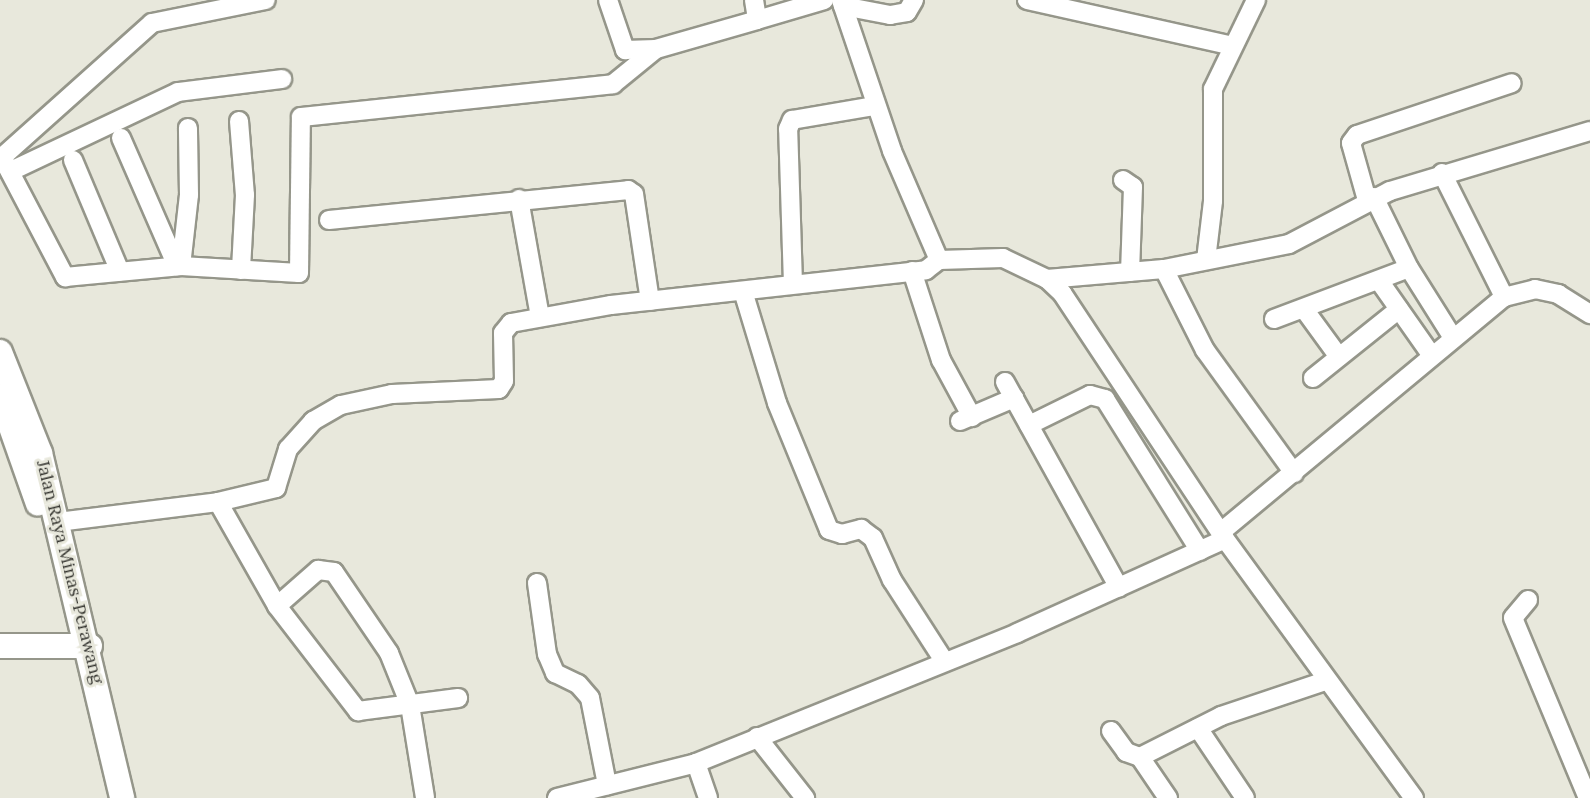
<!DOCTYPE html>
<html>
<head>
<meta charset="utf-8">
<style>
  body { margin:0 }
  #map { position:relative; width:1590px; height:798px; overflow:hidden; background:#e8e8dc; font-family:Lora,serif }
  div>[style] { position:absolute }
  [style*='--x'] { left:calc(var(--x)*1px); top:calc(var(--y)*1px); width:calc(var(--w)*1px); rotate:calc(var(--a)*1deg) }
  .roads { filter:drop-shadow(2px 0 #95968a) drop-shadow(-2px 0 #95968a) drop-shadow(0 2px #95968a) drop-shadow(0 -2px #95968a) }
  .minor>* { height:18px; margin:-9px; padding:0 9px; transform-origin:9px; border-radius:9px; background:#fff }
  .major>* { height:24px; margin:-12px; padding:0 12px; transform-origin:12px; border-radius:12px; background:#fff }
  span { translate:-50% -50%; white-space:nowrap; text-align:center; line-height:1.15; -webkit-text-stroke:6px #e8e8dc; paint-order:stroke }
  .street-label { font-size:18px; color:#34342f }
</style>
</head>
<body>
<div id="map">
  <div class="roads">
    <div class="minor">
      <div style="--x:608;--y:0;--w:53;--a:71.2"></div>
      <div style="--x:625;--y:50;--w:31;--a:-2"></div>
      <div style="--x:656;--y:49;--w:105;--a:-16"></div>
      <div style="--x:754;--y:0;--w:20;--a:81"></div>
      <div style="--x:757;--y:20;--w:70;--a:-16.6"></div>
      <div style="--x:841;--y:0;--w:159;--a:71.3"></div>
      <div style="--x:892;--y:151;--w:119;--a:66.7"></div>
      <div style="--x:939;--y:260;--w:64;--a:-1.8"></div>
      <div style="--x:1003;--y:258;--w:49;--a:25.5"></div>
      <div style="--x:1047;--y:279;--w:21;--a:43"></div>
      <div style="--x:1062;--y:293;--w:295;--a:56.5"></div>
      <div style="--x:1225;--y:539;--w:321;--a:53.9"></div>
      <div style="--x:1027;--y:0;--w:210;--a:12.6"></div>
      <div style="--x:843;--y:6;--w:48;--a:10.8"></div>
      <div style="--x:890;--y:15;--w:17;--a:-10"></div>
      <div style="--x:907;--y:12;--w:14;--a:-60"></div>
      <div style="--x:239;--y:121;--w:74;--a:85.4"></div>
      <div style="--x:245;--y:195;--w:75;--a:93.1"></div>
      <div style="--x:121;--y:138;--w:140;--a:66.4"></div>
      <div style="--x:2;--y:157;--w:136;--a:62.3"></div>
      <div style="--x:65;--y:277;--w:117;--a:-5.4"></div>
      <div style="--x:181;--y:266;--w:118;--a:3.4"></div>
      <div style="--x:299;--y:273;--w:156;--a:-89.3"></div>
      <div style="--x:301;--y:117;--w:314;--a:-6"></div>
      <div style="--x:613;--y:84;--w:55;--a:-39.1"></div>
      <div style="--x:0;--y:159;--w:204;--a:-41.8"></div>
      <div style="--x:152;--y:23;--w:116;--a:-11.4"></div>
      <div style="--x:73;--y:160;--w:121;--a:67.2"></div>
      <div style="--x:11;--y:171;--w:185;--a:-25.3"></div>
      <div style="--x:178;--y:92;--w:105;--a:-7.1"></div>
      <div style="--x:1442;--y:173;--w:139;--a:63.4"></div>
      <div style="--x:1123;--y:180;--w:12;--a:35"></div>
      <div style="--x:1133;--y:187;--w:85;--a:92"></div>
      <div style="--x:1374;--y:197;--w:79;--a:63.8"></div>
      <div style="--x:1409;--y:268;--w:83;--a:57.8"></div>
      <div style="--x:519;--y:199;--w:120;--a:79.9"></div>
      <div style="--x:1367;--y:200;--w:59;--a:-105.7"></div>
      <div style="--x:1351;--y:143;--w:10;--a:-53"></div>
      <div style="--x:1357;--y:135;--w:163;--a:-18.5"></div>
      <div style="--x:329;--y:220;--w:301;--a:-5.7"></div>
      <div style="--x:628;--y:190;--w:7;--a:34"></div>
      <div style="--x:634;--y:194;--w:108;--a:81.5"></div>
      <div style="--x:1206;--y:260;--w:59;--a:-83.2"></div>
      <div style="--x:1213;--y:201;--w:112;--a:-90"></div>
      <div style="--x:1213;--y:89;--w:99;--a:-64.2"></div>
      <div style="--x:181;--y:266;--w:71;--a:-83.6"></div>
      <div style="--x:189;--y:195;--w:67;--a:-90.9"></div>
      <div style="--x:1164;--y:269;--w:91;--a:63.2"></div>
      <div style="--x:1205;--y:350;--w:152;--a:54.1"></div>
      <div style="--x:912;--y:271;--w:94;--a:72"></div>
      <div style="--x:941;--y:360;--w:65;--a:61.5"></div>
      <div style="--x:1047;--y:279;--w:117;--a:-4.9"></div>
      <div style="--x:1164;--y:269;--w:127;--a:-11.3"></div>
      <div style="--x:1289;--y:244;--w:114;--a:-27.7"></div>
      <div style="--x:1390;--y:191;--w:209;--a:-16.7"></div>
      <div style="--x:1380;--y:282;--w:90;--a:54.9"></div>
      <div style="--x:793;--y:284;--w:155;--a:-91.8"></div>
      <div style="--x:788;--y:129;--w:10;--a:-66"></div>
      <div style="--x:792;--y:120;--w:84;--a:-9.6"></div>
      <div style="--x:743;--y:291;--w:117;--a:73.1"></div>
      <div style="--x:777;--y:403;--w:137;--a:67.7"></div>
      <div style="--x:829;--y:530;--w:14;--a:17"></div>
      <div style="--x:842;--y:534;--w:20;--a:-15"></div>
      <div style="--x:861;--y:529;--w:15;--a:37"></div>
      <div style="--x:873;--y:538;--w:46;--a:65.7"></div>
      <div style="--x:892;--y:580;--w:94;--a:57.2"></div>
      <div style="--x:1304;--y:309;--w:59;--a:53.9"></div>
      <div style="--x:1274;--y:319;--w:144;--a:-20.7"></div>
      <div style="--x:1313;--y:378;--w:110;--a:-38.7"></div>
      <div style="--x:1005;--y:382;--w:235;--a:61"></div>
      <div style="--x:960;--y:421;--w:59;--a:-23.1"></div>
      <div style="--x:1029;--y:425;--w:68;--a:-26.2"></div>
      <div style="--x:1090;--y:395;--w:16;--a:15"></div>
      <div style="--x:1105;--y:399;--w:179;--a:58"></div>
      <div style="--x:218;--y:502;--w:120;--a:60.4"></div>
      <div style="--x:277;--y:606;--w:55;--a:-41.3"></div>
      <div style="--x:318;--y:570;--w:16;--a:7"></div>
      <div style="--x:334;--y:572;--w:98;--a:55.8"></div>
      <div style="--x:389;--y:653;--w:56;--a:68"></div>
      <div style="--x:410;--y:705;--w:94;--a:80.8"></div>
      <div style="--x:58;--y:522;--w:161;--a:-7.1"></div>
      <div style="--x:218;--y:502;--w:60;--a:-13.6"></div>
      <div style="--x:276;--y:488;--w:41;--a:-72.9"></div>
      <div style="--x:288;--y:449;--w:38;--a:-48"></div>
      <div style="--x:313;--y:421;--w:32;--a:-30"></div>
      <div style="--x:341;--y:405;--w:52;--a:-12.2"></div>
      <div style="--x:392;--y:394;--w:107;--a:-2.7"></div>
      <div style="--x:499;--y:389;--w:9;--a:-58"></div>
      <div style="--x:504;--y:381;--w:48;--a:-91.2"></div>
      <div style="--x:503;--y:333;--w:13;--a:-51"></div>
      <div style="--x:511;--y:323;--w:102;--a:-10.2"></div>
      <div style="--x:611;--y:305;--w:317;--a:-6.3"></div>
      <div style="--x:926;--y:270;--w:16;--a:-38"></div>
      <div style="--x:1221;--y:532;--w:368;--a:-39.7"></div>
      <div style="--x:1504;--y:297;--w:32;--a:-14"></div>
      <div style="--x:1535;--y:289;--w:24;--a:12"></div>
      <div style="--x:1558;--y:294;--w:38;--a:32"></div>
      <div style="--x:537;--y:583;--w:72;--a:82"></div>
      <div style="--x:547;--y:654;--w:21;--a:67"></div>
      <div style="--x:555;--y:673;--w:25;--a:26"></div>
      <div style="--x:578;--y:684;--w:18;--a:49"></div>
      <div style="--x:590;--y:698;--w:89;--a:78.9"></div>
      <div style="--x:1528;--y:600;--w:23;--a:130"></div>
      <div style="--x:1513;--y:618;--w:195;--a:67.4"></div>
      <div style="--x:277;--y:606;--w:133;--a:52.4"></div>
      <div style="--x:358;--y:711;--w:101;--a:-7.4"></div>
      <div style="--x:1198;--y:728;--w:84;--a:56.1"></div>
      <div style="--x:1111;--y:731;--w:26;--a:54"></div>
      <div style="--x:1126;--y:752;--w:15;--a:20"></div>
      <div style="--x:1140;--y:757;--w:91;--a:-26.8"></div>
      <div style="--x:1221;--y:716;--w:110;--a:-18.6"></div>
      <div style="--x:757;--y:737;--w:78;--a:51.8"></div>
      <div style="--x:1140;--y:757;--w:50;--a:55.7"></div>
      <div style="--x:696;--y:763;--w:37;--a:71"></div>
      <div style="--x:557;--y:798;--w:143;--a:-14.1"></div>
      <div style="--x:696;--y:763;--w:346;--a:-22"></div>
      <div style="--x:1017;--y:633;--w:228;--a:-24.3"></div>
    </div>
    <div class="major">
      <div style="--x:0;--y:352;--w:109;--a:68.4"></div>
      <div style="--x:40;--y:453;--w:355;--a:76.6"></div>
      <div style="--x:0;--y:396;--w:114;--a:70.6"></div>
      <div style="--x:0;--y:646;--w:90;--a:0"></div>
    </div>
  </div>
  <div class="street-label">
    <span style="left:70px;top:572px;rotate:76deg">Jalan Raya Minas-Perawang</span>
  </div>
</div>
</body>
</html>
